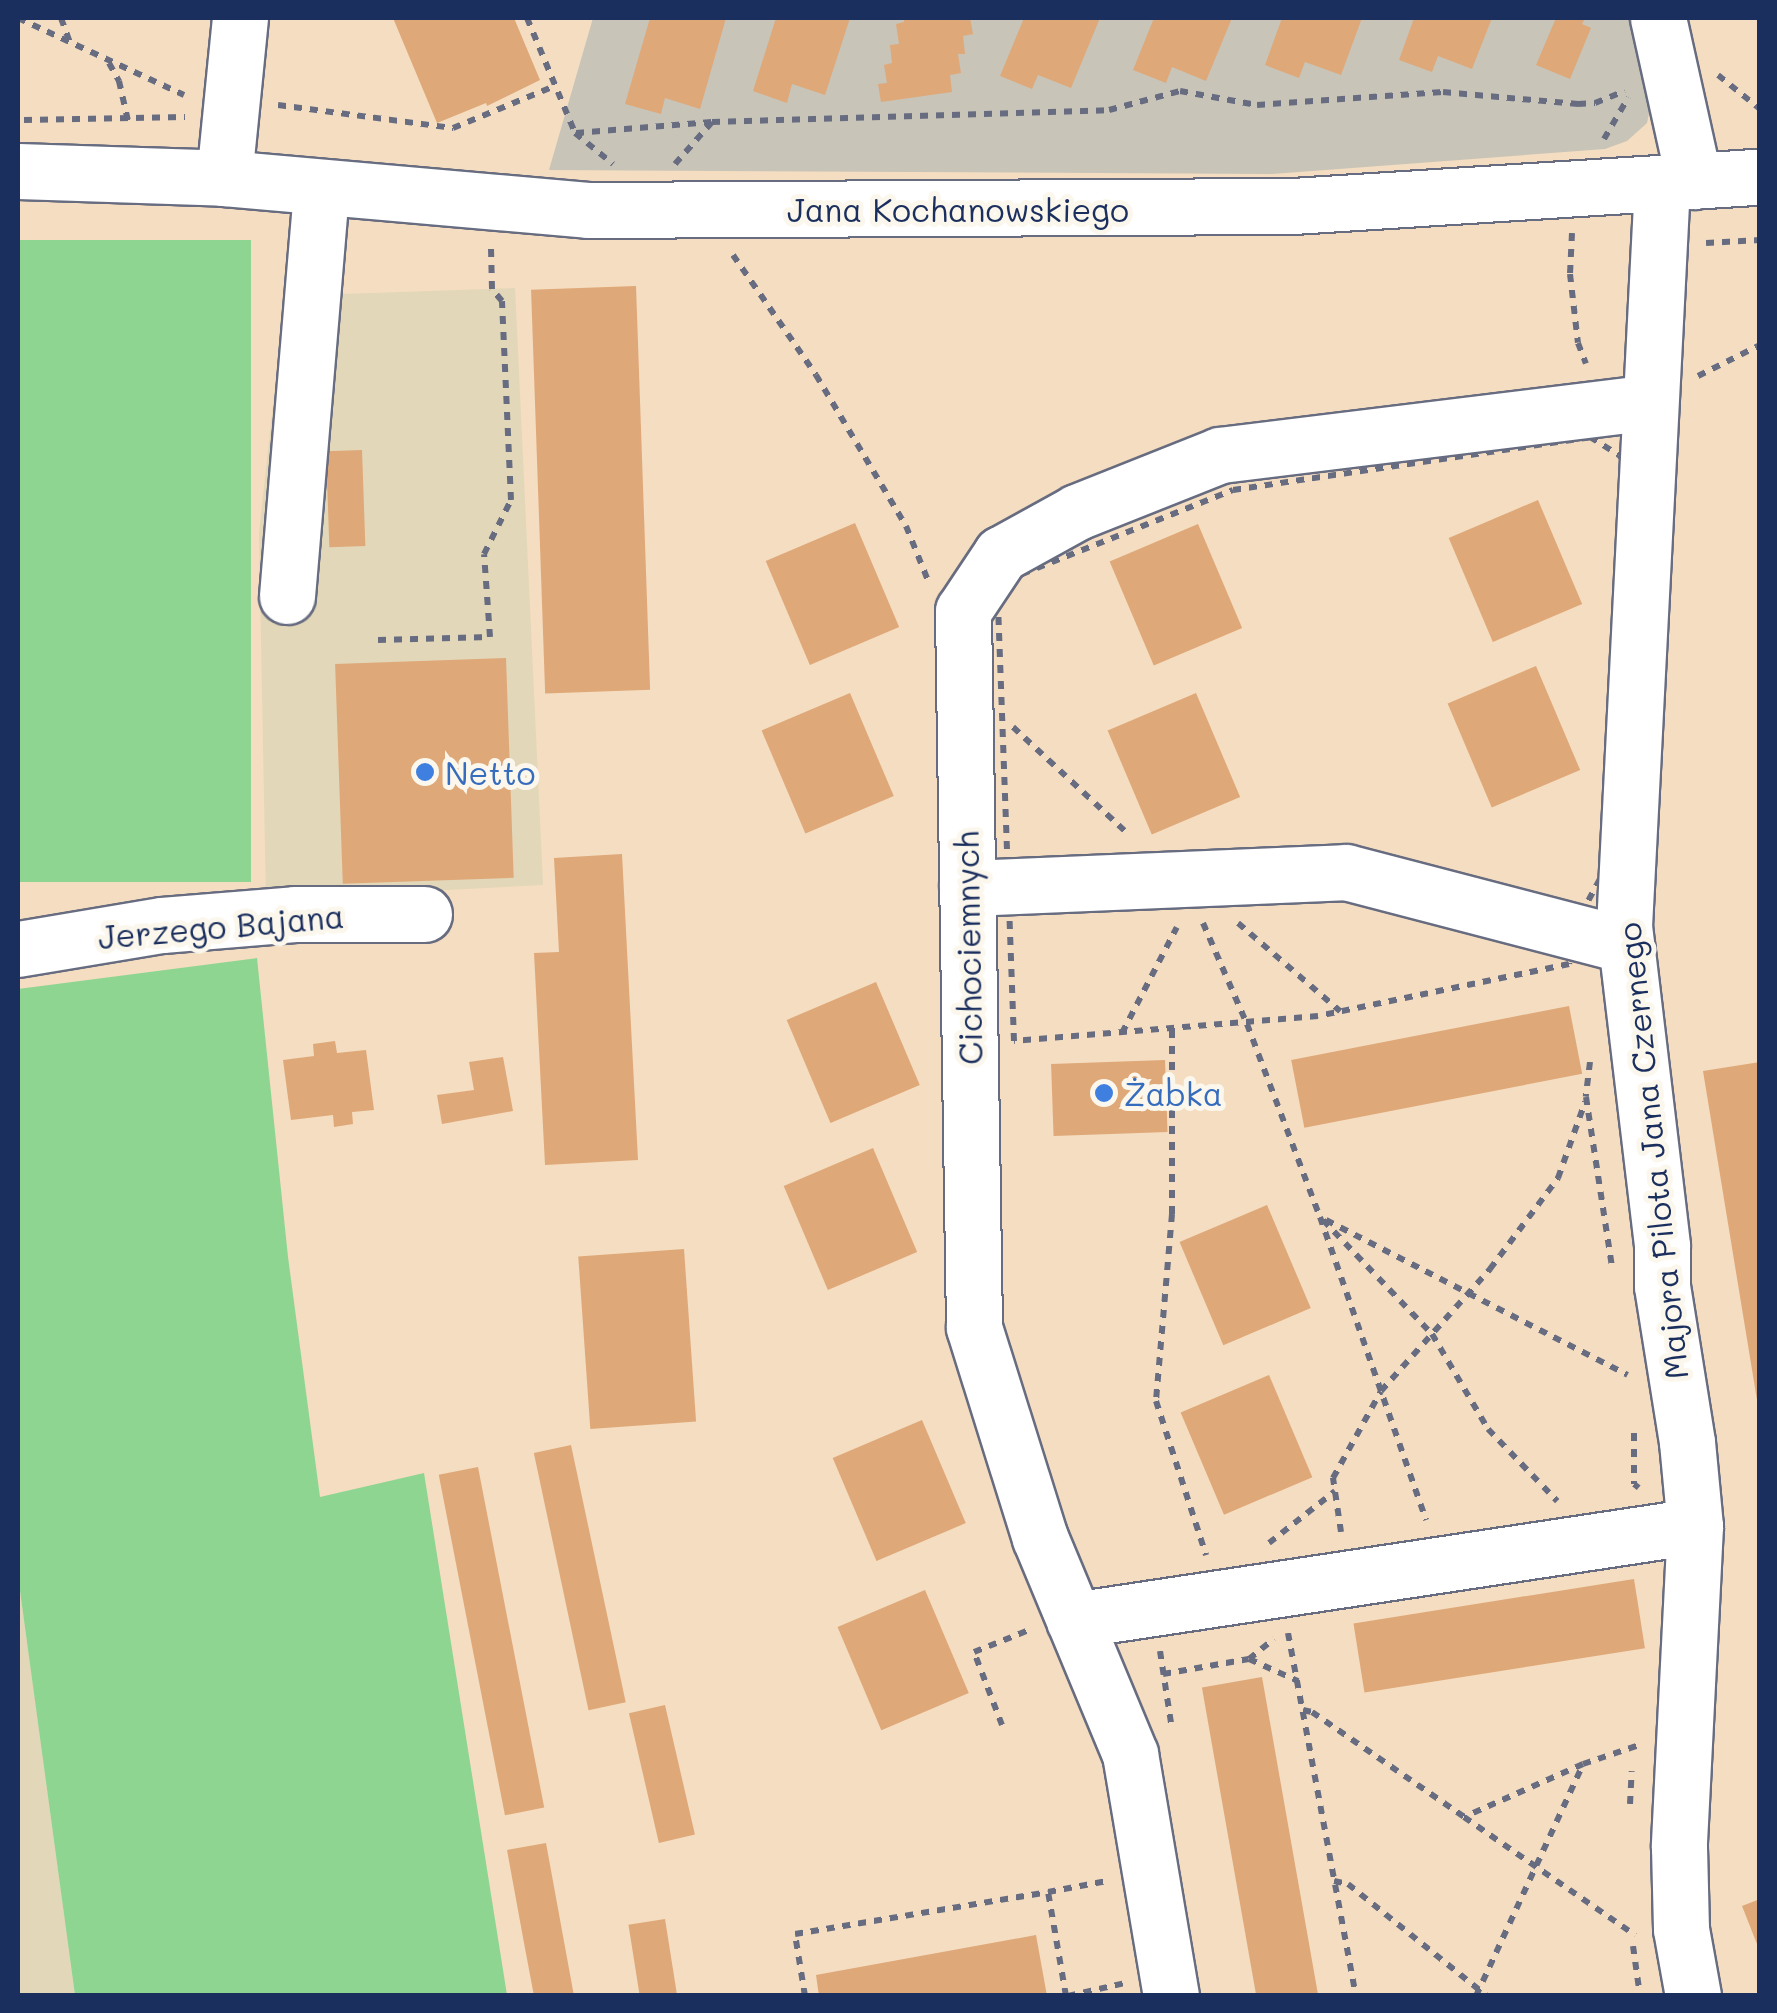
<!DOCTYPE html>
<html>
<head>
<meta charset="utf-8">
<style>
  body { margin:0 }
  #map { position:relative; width:1777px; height:2013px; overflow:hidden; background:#f4ddc0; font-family:Mali,sans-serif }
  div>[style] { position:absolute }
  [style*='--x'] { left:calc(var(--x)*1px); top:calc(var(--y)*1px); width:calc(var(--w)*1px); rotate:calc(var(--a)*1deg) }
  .built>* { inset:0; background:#e2d7b8 }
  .industrial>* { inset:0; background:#c8c4b8 }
  .green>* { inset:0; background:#8dd591; transform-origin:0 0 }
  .building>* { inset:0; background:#dfa878; transform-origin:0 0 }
  .path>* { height:6px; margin-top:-3px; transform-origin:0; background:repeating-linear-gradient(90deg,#676c80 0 8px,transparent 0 16px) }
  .roads { filter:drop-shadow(2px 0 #676c80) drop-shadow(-2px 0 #676c80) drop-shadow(0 2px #676c80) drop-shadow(0 -2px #676c80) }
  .minor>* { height:55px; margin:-27.5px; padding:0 27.5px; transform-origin:27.5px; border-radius:27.5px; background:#fff }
  .dots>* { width:28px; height:28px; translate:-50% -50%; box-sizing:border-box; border:5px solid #fbf7ec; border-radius:50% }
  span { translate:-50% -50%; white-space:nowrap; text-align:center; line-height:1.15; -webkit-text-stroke:10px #fbf7ec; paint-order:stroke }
  .street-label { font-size:32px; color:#1b2f5e }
  .shop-label { font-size:32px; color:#366cbe }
  .left { translate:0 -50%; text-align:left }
  .frame { position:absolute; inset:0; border:20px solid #1b2f5e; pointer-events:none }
</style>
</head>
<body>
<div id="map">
  <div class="built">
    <div style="clip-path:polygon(515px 288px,543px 885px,266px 899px,259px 533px,285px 296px)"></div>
    <div style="clip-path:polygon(18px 1576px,75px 1995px,18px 1995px)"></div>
  </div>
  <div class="industrial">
    <div style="clip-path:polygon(593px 18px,1638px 18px,1655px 85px,1647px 123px,1627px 141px,1605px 149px,1272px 174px,549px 170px)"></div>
  </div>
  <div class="green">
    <div style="left:18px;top:240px;width:233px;height:642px"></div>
    <div style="clip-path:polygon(257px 958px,288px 1257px,320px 1497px,424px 1473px,507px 1995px,75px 1995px,18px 1576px,18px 989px)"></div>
  </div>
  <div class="building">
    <div style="clip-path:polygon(393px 18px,514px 18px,540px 80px,487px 106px,486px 103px,437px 123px)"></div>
    <div style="clip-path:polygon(650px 18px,726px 18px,700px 109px,665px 98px,661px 114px,625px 104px)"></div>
    <div style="clip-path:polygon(776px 18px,850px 18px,825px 95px,792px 84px,787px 103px,753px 91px)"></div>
    <div style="clip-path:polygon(904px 18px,970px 18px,973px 34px,963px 36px,965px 54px,958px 54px,961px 73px,950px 75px,952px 92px,881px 102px,878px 84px,887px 83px,884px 65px,892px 63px,890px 45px,899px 44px,896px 24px,904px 22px)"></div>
    <div style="clip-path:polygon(1024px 18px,1100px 18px,1071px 88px,1038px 75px,1032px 89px,1000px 76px)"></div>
    <div style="clip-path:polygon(1154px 18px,1232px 18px,1206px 81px,1172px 67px,1166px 83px,1133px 70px)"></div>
    <div style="clip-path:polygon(1282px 18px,1362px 18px,1341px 75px,1305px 62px,1299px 78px,1265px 65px)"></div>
    <div style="clip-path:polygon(1414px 18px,1492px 18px,1472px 69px,1438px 56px,1432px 72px,1399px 60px)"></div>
    <div style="clip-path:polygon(1556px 18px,1585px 18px,1582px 24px,1591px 28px,1570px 79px,1536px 65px)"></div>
    <div style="left:636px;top:286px;width:404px;height:105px;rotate:88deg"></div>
    <div style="left:362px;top:450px;width:96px;height:36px;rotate:88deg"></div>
    <div style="left:1538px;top:500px;width:113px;height:97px;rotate:67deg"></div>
    <div style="left:855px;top:523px;width:113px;height:97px;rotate:67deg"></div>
    <div style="left:1198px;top:524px;width:113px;height:96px;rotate:67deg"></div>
    <div style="left:506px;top:658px;width:220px;height:171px;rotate:88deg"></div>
    <div style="left:1536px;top:666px;width:113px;height:96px;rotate:67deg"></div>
    <div style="left:850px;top:693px;width:112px;height:96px;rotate:67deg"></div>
    <div style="left:1196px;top:693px;width:113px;height:96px;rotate:67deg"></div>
    <div style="clip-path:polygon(622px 854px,638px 1160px,545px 1165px,534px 953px,559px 952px,554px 858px)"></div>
    <div style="left:876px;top:982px;width:112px;height:97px;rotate:67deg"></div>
    <div style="left:1569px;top:1006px;width:69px;height:283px;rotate:79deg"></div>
    <div style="clip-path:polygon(335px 1041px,337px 1053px,366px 1050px,374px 1110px,352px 1112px,353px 1124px,334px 1127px,333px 1115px,291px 1120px,283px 1060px,314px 1056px,313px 1044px)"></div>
    <div style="clip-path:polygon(503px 1057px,513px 1111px,442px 1124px,437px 1095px,474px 1090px,469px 1062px)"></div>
    <div style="left:1165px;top:1060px;width:72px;height:114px;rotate:88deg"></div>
    <div style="clip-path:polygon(1760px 1062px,1760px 1400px,1757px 1400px,1703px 1071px)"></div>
    <div style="left:873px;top:1148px;width:113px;height:97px;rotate:67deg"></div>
    <div style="left:1267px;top:1205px;width:112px;height:95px;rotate:67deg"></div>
    <div style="left:684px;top:1249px;width:173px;height:106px;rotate:86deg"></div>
    <div style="left:1269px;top:1375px;width:111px;height:96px;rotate:67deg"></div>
    <div style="left:922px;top:1420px;width:112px;height:97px;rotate:67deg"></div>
    <div style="left:571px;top:1445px;width:263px;height:38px;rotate:78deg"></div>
    <div style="left:478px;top:1467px;width:347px;height:40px;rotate:79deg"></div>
    <div style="left:1634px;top:1579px;width:70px;height:284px;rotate:81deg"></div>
    <div style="left:925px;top:1590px;width:112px;height:95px;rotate:67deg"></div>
    <div style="left:1262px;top:1677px;width:324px;height:61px;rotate:80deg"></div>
    <div style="left:665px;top:1705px;width:133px;height:37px;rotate:77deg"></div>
    <div style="clip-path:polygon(546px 1843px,563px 1936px,574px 1996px,534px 1996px,524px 1943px,507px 1850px)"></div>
    <div style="clip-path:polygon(1760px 1899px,1760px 1949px,1759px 1949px,1742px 1906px)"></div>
    <div style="left:665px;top:1919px;width:78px;height:37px;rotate:81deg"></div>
    <div style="clip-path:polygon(1036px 1935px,1047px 1996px,819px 1996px,816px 1975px)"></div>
  </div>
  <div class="path">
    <div style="--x:18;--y:18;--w:183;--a:24.9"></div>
    <div style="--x:61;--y:18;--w:27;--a:70"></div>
    <div style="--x:527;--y:18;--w:125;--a:67.3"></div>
    <div style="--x:575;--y:133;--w:49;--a:39.2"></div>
    <div style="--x:109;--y:63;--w:21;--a:61"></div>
    <div style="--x:119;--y:81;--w:41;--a:77.3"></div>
    <div style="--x:1718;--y:75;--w:54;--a:39"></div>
    <div style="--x:278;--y:105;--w:177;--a:7.5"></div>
    <div style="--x:453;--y:128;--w:110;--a:-22.4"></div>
    <div style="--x:24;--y:120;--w:161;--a:-1.1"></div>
    <div style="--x:576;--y:133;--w:136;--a:-4.6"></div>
    <div style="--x:1604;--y:139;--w:48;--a:-59.7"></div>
    <div style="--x:675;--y:164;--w:56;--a:-48.6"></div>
    <div style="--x:712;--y:122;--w:397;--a:-1.7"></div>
    <div style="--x:1109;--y:110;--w:73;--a:-15"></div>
    <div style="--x:1180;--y:91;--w:78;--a:10.3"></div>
    <div style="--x:1257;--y:105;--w:186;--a:-4"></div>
    <div style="--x:1443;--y:92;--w:136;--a:5.1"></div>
    <div style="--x:1578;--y:104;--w:17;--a:-3"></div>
    <div style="--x:1595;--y:103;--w:32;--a:-22"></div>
    <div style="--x:1572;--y:233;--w:41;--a:92.8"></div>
    <div style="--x:1570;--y:274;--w:69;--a:83.4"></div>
    <div style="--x:1578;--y:343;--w:22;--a:69"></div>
    <div style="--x:1706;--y:243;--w:54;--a:-3.2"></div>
    <div style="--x:733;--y:255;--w:146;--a:55.3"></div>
    <div style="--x:816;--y:375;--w:176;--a:59.2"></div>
    <div style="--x:906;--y:526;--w:61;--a:68"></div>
    <div style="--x:1698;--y:376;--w:69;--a:-26.6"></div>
    <div style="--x:1590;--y:437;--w:34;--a:32"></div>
    <div style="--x:1619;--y:455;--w:18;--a:52"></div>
    <div style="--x:1630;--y:469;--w:348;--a:92.1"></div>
    <div style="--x:1617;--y:817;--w:34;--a:93"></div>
    <div style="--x:1615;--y:851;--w:91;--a:118.3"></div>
    <div style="--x:1572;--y:931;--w:33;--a:95"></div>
    <div style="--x:1569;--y:964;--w:256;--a:168.3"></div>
    <div style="--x:1318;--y:1016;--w:305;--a:175.3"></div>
    <div style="--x:1014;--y:1041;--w:437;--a:-92.1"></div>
    <div style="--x:998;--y:604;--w:18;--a:-71"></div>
    <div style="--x:1004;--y:587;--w:22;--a:-36"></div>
    <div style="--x:1022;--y:574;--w:227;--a:-21.7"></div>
    <div style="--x:1233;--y:490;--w:361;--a:-8.4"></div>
    <div style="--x:378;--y:640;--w:112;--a:-1.5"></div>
    <div style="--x:490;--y:637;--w:83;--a:-94.1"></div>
    <div style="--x:484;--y:554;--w:60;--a:-63.4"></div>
    <div style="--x:511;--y:500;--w:199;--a:-92.6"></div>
    <div style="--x:502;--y:301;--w:16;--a:-130"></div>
    <div style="--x:492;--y:289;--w:40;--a:-91.4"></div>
    <div style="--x:1013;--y:727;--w:157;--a:42.9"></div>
    <div style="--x:1203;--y:923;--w:110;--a:66.5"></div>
    <div style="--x:1247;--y:1024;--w:206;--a:69.3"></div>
    <div style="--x:1320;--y:1217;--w:321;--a:70.7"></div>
    <div style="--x:1238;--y:923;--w:135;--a:40.8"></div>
    <div style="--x:1172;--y:1030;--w:184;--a:90"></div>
    <div style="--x:1172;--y:1214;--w:188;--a:94.9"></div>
    <div style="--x:1156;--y:1401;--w:162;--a:72"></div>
    <div style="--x:1122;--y:1033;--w:119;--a:-62.6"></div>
    <div style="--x:1590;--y:1062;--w:35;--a:97"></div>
    <div style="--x:1586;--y:1097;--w:172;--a:81.3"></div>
    <div style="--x:1323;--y:1220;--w:158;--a:46.3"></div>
    <div style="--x:1432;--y:1334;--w:110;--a:59.5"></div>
    <div style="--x:1488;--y:1429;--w:100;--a:46.2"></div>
    <div style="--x:1326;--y:1220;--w:339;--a:27.2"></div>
    <div style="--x:1634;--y:1433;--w:51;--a:90"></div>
    <div style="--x:1634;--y:1484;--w:6;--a:39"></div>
    <div style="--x:1341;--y:1532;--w:55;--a:-98.4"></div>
    <div style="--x:1333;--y:1478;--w:99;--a:-61.1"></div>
    <div style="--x:1381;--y:1391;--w:164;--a:-48.2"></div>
    <div style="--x:1490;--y:1269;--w:114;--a:-53.2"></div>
    <div style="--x:1558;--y:1178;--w:81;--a:-70.4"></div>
    <div style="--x:1269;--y:1543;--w:84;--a:-38.2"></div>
    <div style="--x:1288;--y:1633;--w:369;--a:79.4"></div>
    <div style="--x:1160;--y:1651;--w:73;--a:81.3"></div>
    <div style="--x:1249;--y:1659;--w:54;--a:24.2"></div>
    <div style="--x:1163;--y:1674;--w:87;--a:-9.9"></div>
    <div style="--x:1249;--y:1659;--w:32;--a:-39"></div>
    <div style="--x:1303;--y:1710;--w:9;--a:13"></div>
    <div style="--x:1312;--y:1712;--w:185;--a:34.6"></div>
    <div style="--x:1002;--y:1725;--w:78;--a:-111"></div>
    <div style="--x:974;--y:1652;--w:59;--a:-21.8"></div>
    <div style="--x:1583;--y:1764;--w:130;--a:156"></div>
    <div style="--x:1464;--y:1817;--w:208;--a:34.6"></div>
    <div style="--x:1630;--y:1804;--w:33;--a:-87"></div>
    <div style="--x:1334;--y:1881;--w:14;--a:12"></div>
    <div style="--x:1348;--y:1884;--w:179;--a:38.9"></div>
    <div style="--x:1633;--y:1946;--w:50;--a:82"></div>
    <div style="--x:805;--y:1996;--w:63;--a:-99.2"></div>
    <div style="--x:795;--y:1934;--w:256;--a:-9.4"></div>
    <div style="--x:1066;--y:1996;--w:106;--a:-99.8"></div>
    <div style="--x:1048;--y:1892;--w:60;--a:-10.6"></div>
    <div style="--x:1068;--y:1996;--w:58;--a:-12.8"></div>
    <div style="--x:1476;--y:1996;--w:255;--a:-65.2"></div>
    <div style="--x:1583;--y:1764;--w:59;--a:-18.7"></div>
  </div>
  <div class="roads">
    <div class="minor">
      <div style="--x:1658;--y:18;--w:167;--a:77.5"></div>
      <div style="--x:18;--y:171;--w:206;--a:1.9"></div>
      <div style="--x:224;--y:178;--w:365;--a:5"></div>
      <div style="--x:588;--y:210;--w:705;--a:-0.33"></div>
      <div style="--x:1293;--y:206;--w:468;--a:-3.6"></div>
      <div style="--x:224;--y:178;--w:161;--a:-84.3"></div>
      <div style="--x:1662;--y:184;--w:743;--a:92.93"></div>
      <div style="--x:1624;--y:926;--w:322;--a:83.2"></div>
      <div style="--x:1662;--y:1246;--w:40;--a:90"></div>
      <div style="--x:1662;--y:1286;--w:158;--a:80.9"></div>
      <div style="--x:1687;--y:1442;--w:84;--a:84.6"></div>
      <div style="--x:1695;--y:1526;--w:321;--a:92.9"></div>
      <div style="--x:1679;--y:1847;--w:82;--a:88.6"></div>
      <div style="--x:1681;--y:1929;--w:68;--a:79.8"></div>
      <div style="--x:287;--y:596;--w:410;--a:-85.2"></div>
      <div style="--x:967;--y:888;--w:379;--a:-2.4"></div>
      <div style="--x:1346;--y:872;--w:289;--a:14.6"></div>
      <div style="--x:18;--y:949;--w:146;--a:-9.5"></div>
      <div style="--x:162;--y:925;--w:133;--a:-4.7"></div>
      <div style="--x:295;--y:914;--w:129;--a:0"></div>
      <div style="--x:1074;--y:1620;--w:628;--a:-8.61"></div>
      <div style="--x:1171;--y:1996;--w:245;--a:-99.6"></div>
      <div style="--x:1130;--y:1754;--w:234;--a:-112.6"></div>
      <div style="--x:1040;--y:1538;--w:221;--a:-107.4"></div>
      <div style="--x:974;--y:1327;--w:716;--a:-90.88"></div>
      <div style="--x:963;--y:611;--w:69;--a:-56.3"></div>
      <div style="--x:1001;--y:554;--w:87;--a:-28.9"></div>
      <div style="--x:1077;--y:512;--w:154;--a:-21.7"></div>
      <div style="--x:1220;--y:455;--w:432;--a:-7"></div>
    </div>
  </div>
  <div class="dots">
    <div style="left:425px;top:772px;background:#3f7fe0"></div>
    <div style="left:1104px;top:1093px;background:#3f7fe0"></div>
  </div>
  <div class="street-label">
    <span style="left:958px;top:209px">Jana Kochanowskiego</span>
    <span style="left:221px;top:926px;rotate:-5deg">Jerzego Bajana</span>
    <span style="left:968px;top:948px;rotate:-91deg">Cichociemnych</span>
    <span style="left:1652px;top:1151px;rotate:-96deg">Majora Pilota Jana Czernego</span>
  </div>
  <div class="shop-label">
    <span class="left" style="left:445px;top:772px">Netto</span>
    <span class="left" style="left:1124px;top:1093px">Żabka</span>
  </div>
  <div class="frame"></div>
</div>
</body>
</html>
